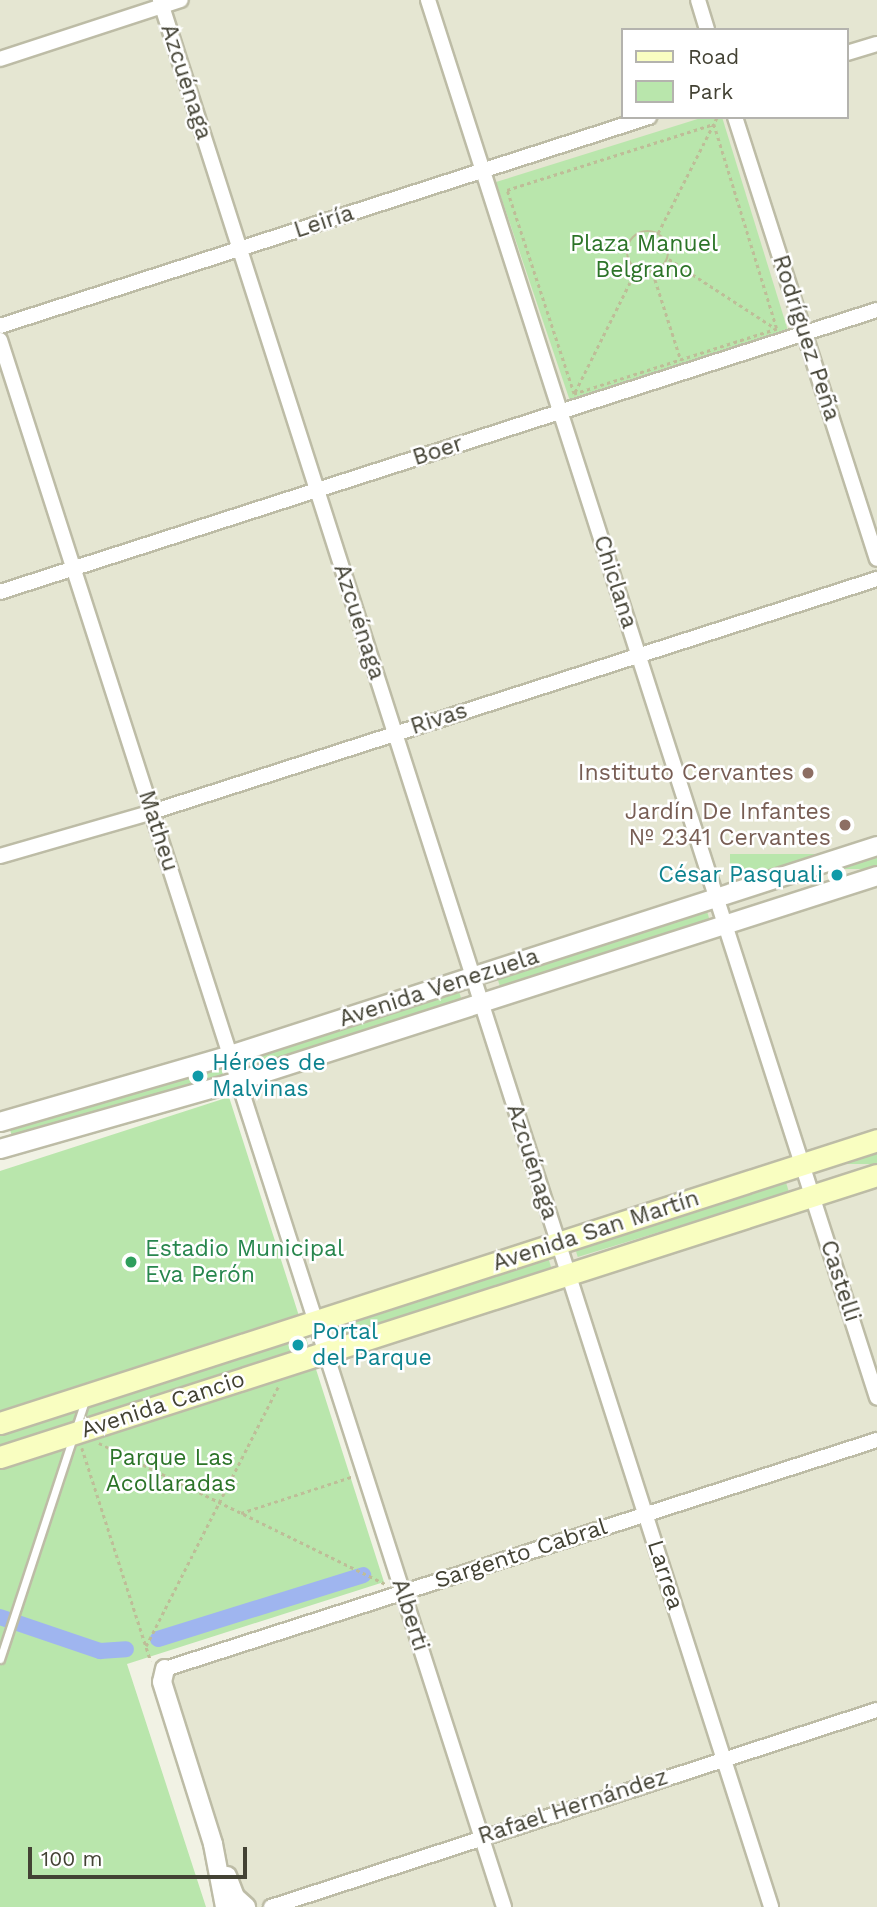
<!DOCTYPE html>
<html>
<head>
<meta charset="utf-8">
<style>
  body { margin:0 }
  #map { position:relative; width:877px; height:1907px; overflow:hidden; background:#f1f2e4; font-family:"Work Sans",sans-serif }
  div>[style] { position:absolute }
  [style*='--x'] { left:calc(var(--x)*1px); top:calc(var(--y)*1px); width:calc(var(--w)*1px); rotate:calc(var(--a)*1deg) }
  .residential>* { inset:0; background:#e5e6d2 }
  .green>* { inset:0; background:#b9e6ac; transform-origin:0 0 }
  .canal>* { height:16px; margin:-8px; padding:0 8px; transform-origin:8px; border-radius:8px; background:#9fb5ef }
  .path>* { height:2.5px; margin-top:-1.25px; transform-origin:0; background:repeating-linear-gradient(90deg,#bebd98 0 3.5px,transparent 0 7px) }
  .path>.ring { margin:-1.25px; padding:0; box-sizing:content-box; background:none; border:2.5px solid #bebd98; border-radius:50% }
  .roads { filter:drop-shadow(2px 0 #bdbca6) drop-shadow(-2px 0 #bdbca6) drop-shadow(0 2px #bdbca6) drop-shadow(0 -2px #bdbca6) }
  .service>* { height:7px; margin:-3.5px; padding:0 3.5px; transform-origin:3.5px; border-radius:3.5px; background:#fff }
  .minor>* { height:14px; margin:-7px; padding:0 7px; transform-origin:7px; border-radius:7px; background:#fff }
  .tertiary>* { height:18px; margin:-9px; padding:0 9px; transform-origin:9px; border-radius:9px; background:#fff }
  .secondary>* { height:21px; margin:-10.5px; padding:0 10.5px; transform-origin:10.5px; border-radius:10.5px; background:#f9fec1 }
  .dots>* { width:19px; height:19px; translate:-50% -50%; box-sizing:border-box; border:4px solid #fff; border-radius:50% }
  span { translate:-50% -50%; white-space:nowrap; text-align:center; line-height:1.15; -webkit-text-stroke:5px #fff; paint-order:stroke }
  .street-label { font-size:23px; color:#434234 }
  .park-label { font-size:23px; color:#2c7428 }
  .education-label { font-size:23px; color:#785e54 }
  .right { translate:-100% -50%; text-align:right }
  .culture-label { font-size:23px; color:#0d838f }
  .left { translate:0 -50%; text-align:left }
  .leisure-label { font-size:23px; color:#27864d }
  .legend { position:absolute; left:621px; top:28px; width:228px; height:91px; box-sizing:border-box; background:#fff; border:2px solid #b4b3ae; margin:0; padding:9px 12px; list-style:none; font-size:21px; color:#434234 }
  .legend li { display:flex; align-items:center; gap:14px; height:35px }
  .legend b { width:35px; border:2px solid #b4b3ae }
  .scale { position:absolute; left:28px; top:1847px; width:219px; height:32px; box-sizing:border-box; border:4px solid #434234; border-top:0; padding-left:9px; font-size:21px; line-height:24px; white-space:nowrap; color:#434234; -webkit-text-stroke:5px #fff; paint-order:stroke }
</style>
</head>
<body>
<div id="map">
  <div class="residential">
    <div style="clip-path:polygon(evenodd,0 0,877px 0,877px 1907px,225px 1907px,165px 1669px,402px 1593px,230px 1055px,0 1122px,0 0,623px 30px,847px 30px,847px 117px,623px 117px,623px 30px)"></div>
  </div>
  <div class="green">
    <div style="clip-path:polygon(704px 117px,722px 117px,789px 334px,571px 404px,496px 182px)"></div>
    <div style="left:877px;top:854px;width:15px;height:147px;rotate:90deg"></div>
    <div style="left:706px;top:908px;width:14px;height:220px;rotate:73deg"></div>
    <div style="left:458px;top:988px;width:14px;height:220px;rotate:73deg"></div>
    <div style="left:219px;top:1061px;width:14px;height:220px;rotate:73deg"></div>
    <div style="clip-path:polygon(229px 1097px,384px 1582px,127px 1664px,206px 1907px,0 1907px,0 1171px)"></div>
    <div style="left:877px;top:1150px;width:14px;height:52px;rotate:90deg"></div>
    <div style="left:785px;top:1179px;width:14px;height:221px;rotate:73deg"></div>
    <div style="left:548px;top:1257px;width:14px;height:220px;rotate:73deg"></div>
  </div>
  <div class="canal">
    <div style="--x:0;--y:1617;--w:106;--a:18.8"></div>
    <div style="--x:100;--y:1651;--w:26;--a:-4"></div>
    <div style="--x:158;--y:1639;--w:215;--a:-17.3"></div>
  </div>
  <div class="path">
    <div style="--x:714;--y:124;--w:214;--a:72.9"></div>
    <div style="--x:777;--y:329;--w:213;--a:162.2"></div>
    <div style="--x:574;--y:394;--w:215;--a:-108.2"></div>
    <div style="--x:507;--y:190;--w:217;--a:-17.7"></div>
    <div class="ring" style="left:627px;top:231px;width:39.5px;height:39.5px"></div>
    <div style="--x:658;--y:233;--w:130;--a:-63"></div>
    <div style="--x:669;--y:259;--w:126;--a:33.1"></div>
    <div style="--x:653;--y:273;--w:91;--a:72.2"></div>
    <div style="--x:575;--y:392;--w:136;--a:-63.4"></div>
    <div style="--x:99;--y:1443;--w:319;--a:26.2"></div>
    <div style="--x:82;--y:1448;--w:224;--a:72.1"></div>
    <div style="--x:241;--y:1513;--w:116;--a:-18.1"></div>
    <div style="--x:146;--y:1646;--w:291;--a:-63"></div>
  </div>
  <div class="roads">
    <div class="service">
      <div style="--x:0;--y:1659;--w:275;--a:-71.8"></div>
    </div>
    <div class="minor">
      <div style="--x:160;--y:0;--w:2002;--a:72.23"></div>
      <div style="--x:428;--y:0;--w:1468;--a:72.19"></div>
      <div style="--x:698;--y:0;--w:31;--a:73"></div>
      <div style="--x:847;--y:53;--w:31;--a:-17"></div>
      <div style="--x:0;--y:59;--w:190;--a:-18.1"></div>
      <div style="--x:735;--y:117;--w:464;--a:72.2"></div>
      <div style="--x:0;--y:326;--w:682;--a:-17.85"></div>
      <div style="--x:0;--y:340;--w:1646;--a:72.17"></div>
      <div style="--x:0;--y:592;--w:921;--a:-17.83"></div>
      <div style="--x:0;--y:856;--w:158;--a:-16.1"></div>
      <div style="--x:152;--y:812;--w:762;--a:-17.82"></div>
      <div style="--x:165;--y:1669;--w:748;--a:-17.83"></div>
      <div style="--x:271;--y:1907;--w:637;--a:-18.01"></div>
    </div>
    <div class="tertiary">
      <div style="--x:0;--y:1122;--w:240;--a:-16.2"></div>
      <div style="--x:230;--y:1055;--w:680;--a:-17.9"></div>
      <div style="--x:0;--y:1149;--w:248;--a:-15.9"></div>
      <div style="--x:239;--y:1081;--w:670;--a:-17.81"></div>
      <div style="--x:165;--y:1669;--w:13;--a:103"></div>
      <div style="--x:162;--y:1682;--w:170;--a:72.5"></div>
      <div style="--x:213;--y:1844;--w:64;--a:79.2"></div>
      <div style="--x:227;--y:1876;--w:22;--a:69"></div>
      <div style="--x:235;--y:1897;--w:15;--a:42"></div>
    </div>
    <div class="secondary">
      <div style="--x:0;--y:1423;--w:922;--a:-17.88"></div>
      <div style="--x:0;--y:1457;--w:921;--a:-17.83"></div>
    </div>
  </div>
  <div class="dots">
    <div style="left:808px;top:773px;background:#8d6e63"></div>
    <div style="left:845px;top:825px;background:#8d6e63"></div>
    <div style="left:837px;top:875px;background:#0f9aa8"></div>
    <div style="left:198px;top:1076px;background:#0f9aa8"></div>
    <div style="left:131px;top:1262px;background:#2e9e5b"></div>
    <div style="left:298px;top:1345px;background:#0f9aa8"></div>
  </div>
  <div class="street-label">
    <span style="left:186px;top:82px;rotate:72deg">Azcuénaga</span>
    <span style="left:324px;top:222px;rotate:-18deg">Leiría</span>
    <span style="left:806px;top:338px;rotate:72deg">Rodríguez Peña</span>
    <span style="left:438px;top:451px;rotate:-18deg">Boer</span>
    <span style="left:615px;top:582px;rotate:72deg">Chiclana</span>
    <span style="left:359px;top:622px;rotate:72deg">Azcuénaga</span>
    <span style="left:439px;top:719px;rotate:-18deg">Rivas</span>
    <span style="left:158px;top:831px;rotate:72deg">Matheu</span>
    <span style="left:439px;top:988px;rotate:-18deg">Avenida Venezuela</span>
    <span style="left:532px;top:1162px;rotate:72deg">Azcuénaga</span>
    <span style="left:596px;top:1231px;rotate:-18deg">Avenida San Martín</span>
    <span style="left:840px;top:1281px;rotate:72deg">Castelli</span>
    <span style="left:163px;top:1405px;rotate:-18deg">Avenida Cancio</span>
    <span style="left:521px;top:1554px;rotate:-18deg">Sargento Cabral</span>
    <span style="left:665px;top:1575px;rotate:72deg">Larrea</span>
    <span style="left:410px;top:1615px;rotate:72deg">Alberti</span>
    <span style="left:573px;top:1807px;rotate:-18deg">Rafael Hernández</span>
  </div>
  <div class="park-label">
    <span style="left:644px;top:257px">Plaza Manuel<br>Belgrano</span>
    <span style="left:171px;top:1471px">Parque Las<br>Acollaradas</span>
  </div>
  <div class="education-label">
    <span class="right" style="left:794px;top:773px">Instituto Cervantes</span>
    <span class="right" style="left:831px;top:825px">Jardín De Infantes<br>Nº 2341 Cervantes</span>
  </div>
  <div class="culture-label">
    <span class="right" style="left:823px;top:875px">César Pasquali</span>
    <span class="left" style="left:212px;top:1076px">Héroes de<br>Malvinas</span>
    <span class="left" style="left:312px;top:1345px">Portal<br>del Parque</span>
  </div>
  <div class="leisure-label">
    <span class="left" style="left:145px;top:1262px">Estadio Municipal<br>Eva Perón</span>
  </div>
  <ul class="legend">
  <li><b style="height:9px;background:#f9fec1"></b>Road</li>
  <li><b style="height:19px;background:#b9e6ac"></b>Park</li>
  </ul>
  <div class="scale">100 m</div>
</div>
</body>
</html>
